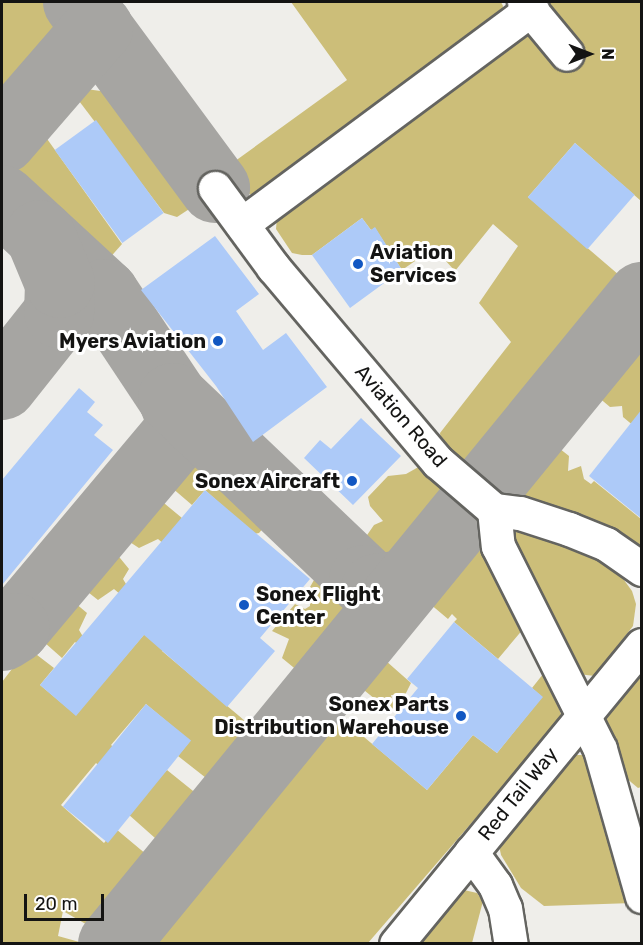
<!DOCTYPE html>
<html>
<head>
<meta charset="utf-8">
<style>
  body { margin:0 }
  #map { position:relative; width:643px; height:945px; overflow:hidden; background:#efeeea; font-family:Rubik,sans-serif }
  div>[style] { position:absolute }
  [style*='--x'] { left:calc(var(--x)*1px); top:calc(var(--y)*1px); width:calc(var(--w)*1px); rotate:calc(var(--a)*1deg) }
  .green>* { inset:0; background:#ccbe79 }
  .taxiway>* { height:70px; margin:-35px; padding:0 35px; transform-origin:35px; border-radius:35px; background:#a6a5a2 }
  .building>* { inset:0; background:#adcaf8; transform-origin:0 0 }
  .roads { filter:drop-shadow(2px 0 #646460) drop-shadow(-2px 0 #646460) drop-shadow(0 2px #646460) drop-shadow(0 -2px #646460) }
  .minor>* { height:33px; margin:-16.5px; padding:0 16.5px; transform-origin:16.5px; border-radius:16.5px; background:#fff }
  .dots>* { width:16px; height:16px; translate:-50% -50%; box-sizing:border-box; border:3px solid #fff; border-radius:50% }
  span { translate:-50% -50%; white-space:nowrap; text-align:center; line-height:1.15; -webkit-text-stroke:6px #fff; paint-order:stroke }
  .poi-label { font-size:20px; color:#141413; font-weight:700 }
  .left { translate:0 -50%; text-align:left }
  .right { translate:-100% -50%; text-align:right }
  .street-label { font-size:20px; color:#141413 }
  .frame { position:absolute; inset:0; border:3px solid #141413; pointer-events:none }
  .north { position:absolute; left:559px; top:24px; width:60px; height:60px; -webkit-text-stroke:4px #fff; paint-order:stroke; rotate:90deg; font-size:16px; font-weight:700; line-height:24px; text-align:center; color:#141413 }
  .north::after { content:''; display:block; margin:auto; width:21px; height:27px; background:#141413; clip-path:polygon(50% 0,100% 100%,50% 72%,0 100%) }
  .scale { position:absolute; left:24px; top:894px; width:80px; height:27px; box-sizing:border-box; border:3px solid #141413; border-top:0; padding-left:8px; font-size:18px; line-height:21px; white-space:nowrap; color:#141413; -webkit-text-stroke:4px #fff; paint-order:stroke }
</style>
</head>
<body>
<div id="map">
  <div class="green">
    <div style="clip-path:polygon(2px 2px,52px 2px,59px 20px,60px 38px,49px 62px,2px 120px)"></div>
    <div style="clip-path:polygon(291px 2px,501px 2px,503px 6px,501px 15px,256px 196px,246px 193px,230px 172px,231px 164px,347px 80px)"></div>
    <div style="clip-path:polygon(538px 2px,641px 2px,641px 201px,575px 143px,528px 197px,626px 281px,485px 456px,467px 462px,441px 443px,440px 433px,511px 342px,479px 303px,518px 246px,493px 224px,455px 271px,434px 248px,402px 270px,375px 228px,371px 230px,362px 218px,312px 255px,302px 255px,292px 253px,276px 229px,277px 217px,523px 33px,530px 33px)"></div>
    <div style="clip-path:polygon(86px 89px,108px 92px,127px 103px,200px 202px,177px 217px,164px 213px,73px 93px)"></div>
    <div style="clip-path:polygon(33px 128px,45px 136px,122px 244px,107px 261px,103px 261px,14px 182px,18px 150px)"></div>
    <div style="clip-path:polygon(641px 329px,641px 432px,623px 417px,622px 406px,610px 407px,591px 391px)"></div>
    <div style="clip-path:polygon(550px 441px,569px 456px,568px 471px,581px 466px,584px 479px,591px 484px,594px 481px,641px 519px,641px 553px,532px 502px,519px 492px,519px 480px)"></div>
    <div style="clip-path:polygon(211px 448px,277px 512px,259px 533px,254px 534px,205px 490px,192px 505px,164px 481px,192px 449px)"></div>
    <div style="clip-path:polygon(422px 465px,443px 490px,443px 505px,397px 563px,387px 569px,376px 567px,356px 551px,374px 525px,383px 521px,370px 506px,368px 497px,388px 476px,406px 474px)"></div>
    <div style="clip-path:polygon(153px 494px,182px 518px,204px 578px,158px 539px,139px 548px,119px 535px)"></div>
    <div style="clip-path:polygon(516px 532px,538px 533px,595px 555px,616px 569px,632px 591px,636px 604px,633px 626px,595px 676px,578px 674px,510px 537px)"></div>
    <div style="clip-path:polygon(467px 542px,481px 544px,524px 628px,498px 659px,454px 622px,457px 619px,452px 614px,448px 619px,423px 598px)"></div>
    <div style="clip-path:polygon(111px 547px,129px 569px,123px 579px,126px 584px,178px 630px,162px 651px,258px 732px,215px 785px,178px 756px,190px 741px,146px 704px,111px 745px,155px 783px,167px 770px,203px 799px,164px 846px,128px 814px,140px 800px,96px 763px,61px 805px,104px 843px,116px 829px,153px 860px,101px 923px,91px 927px,63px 911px,58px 936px,83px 943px,2px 943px,2px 682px,28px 648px,54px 668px,40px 685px,76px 715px,111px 672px,75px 642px,62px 658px,36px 635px,68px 597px,87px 613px,79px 630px,82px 635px,118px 665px,154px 623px,114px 589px,98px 600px,79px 585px)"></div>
    <div style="clip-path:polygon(326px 559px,356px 589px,358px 608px,304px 676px,282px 658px,289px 639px,272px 631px,295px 604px,305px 609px,310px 606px,310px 587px)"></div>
    <div style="clip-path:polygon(377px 653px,411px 683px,405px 695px,391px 695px,394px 705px,391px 712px,354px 682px)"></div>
    <div style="clip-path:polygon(551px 664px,562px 692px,556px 701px,561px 714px,556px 725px,368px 943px,141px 944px,333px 711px,427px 790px,473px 735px,497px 753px,542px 697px,532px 688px)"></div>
    <div style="clip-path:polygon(641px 666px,641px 787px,638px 788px,625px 777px,604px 720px,606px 710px)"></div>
    <div style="clip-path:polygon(569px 755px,586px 755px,633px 903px,544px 906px,521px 888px,501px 855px,498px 840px)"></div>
    <div style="clip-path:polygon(464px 890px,477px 893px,483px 901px,472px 943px,420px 943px)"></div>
  </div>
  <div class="taxiway">
    <div style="--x:78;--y:2;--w:231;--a:53.6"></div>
    <div style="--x:2;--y:139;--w:147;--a:-49.1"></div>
    <div style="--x:2;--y:200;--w:139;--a:42.7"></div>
    <div style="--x:104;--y:294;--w:125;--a:56.4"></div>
    <div style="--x:173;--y:398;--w:19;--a:69"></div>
    <div style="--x:180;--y:416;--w:12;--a:90"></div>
    <div style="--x:180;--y:428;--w:10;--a:119"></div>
    <div style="--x:175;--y:437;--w:249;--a:130"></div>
    <div style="--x:15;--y:628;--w:15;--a:148"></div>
    <div style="--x:2;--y:385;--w:92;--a:-51.6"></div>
    <div style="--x:59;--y:313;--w:30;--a:-88"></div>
    <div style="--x:60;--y:283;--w:52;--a:-112.6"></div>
    <div style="--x:173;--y:398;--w:264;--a:43.6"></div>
    <div style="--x:364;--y:580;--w:15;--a:37"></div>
    <div style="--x:376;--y:589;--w:30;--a:-9"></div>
    <div style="--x:113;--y:944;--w:836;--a:-50.73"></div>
  </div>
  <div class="building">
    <div style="left:96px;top:120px;width:115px;height:51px;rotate:54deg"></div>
    <div style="left:575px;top:143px;width:79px;height:72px;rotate:41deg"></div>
    <div style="clip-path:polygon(362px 218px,371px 230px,375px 227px,402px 270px,350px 308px,312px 255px)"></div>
    <div style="clip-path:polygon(215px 236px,259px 294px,236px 311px,263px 350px,286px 333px,327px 387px,253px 442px,216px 386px,141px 290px)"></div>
    <div style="clip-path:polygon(79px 388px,95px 402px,87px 412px,103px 425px,94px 435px,113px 450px,2px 585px,2px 480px)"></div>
    <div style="clip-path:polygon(642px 409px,642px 519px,589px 476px)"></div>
    <div style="clip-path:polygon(361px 418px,401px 456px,353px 505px,304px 458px,320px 440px,331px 449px)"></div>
    <div style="clip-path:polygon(205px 490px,310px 579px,260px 638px,275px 651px,227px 707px,144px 635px,76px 716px,40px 685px)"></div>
    <div style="clip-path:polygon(454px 622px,543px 697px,497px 753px,473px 735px,427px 790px,372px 744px,418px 688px,407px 679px)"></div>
    <div style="left:146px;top:704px;width:58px;height:132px;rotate:39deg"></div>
  </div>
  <div class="roads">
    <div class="minor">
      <div style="--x:524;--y:2;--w:67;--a:50.4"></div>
      <div style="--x:215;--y:188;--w:98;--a:53.7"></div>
      <div style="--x:273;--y:267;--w:255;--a:49.8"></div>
      <div style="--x:438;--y:462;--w:74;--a:40.6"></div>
      <div style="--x:494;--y:510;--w:26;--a:7"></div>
      <div style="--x:520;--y:513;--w:52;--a:18.1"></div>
      <div style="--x:569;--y:529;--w:40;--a:22"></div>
      <div style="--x:606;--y:544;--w:44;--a:34.8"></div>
      <div style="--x:242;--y:224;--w:361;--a:-36.6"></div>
      <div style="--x:494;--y:510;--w:36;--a:84"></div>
      <div style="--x:498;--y:546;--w:227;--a:63.3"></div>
      <div style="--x:600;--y:749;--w:153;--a:74.1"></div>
      <div style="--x:471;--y:852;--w:41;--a:54"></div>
      <div style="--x:495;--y:885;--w:25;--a:67"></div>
      <div style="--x:505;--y:908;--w:36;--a:81"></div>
      <div style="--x:396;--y:944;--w:387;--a:-50.6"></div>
    </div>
  </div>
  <div class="dots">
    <div style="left:358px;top:264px;background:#1257c2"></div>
    <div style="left:218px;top:341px;background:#1257c2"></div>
    <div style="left:352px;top:481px;background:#1257c2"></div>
    <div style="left:244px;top:605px;background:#1257c2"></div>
    <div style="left:461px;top:716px;background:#1257c2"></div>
  </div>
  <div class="poi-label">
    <span class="left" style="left:370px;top:264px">Aviation<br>Services</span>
    <span class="right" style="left:206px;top:341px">Myers Aviation</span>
    <span class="right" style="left:340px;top:481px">Sonex Aircraft</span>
    <span class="left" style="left:256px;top:606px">Sonex Flight<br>Center</span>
    <span class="right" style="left:449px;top:716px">Sonex Parts<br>Distribution Warehouse</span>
  </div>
  <div class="street-label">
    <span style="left:401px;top:416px;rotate:49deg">Aviation Road</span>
    <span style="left:518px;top:794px;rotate:-51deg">Red Tail Way</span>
  </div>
  <div class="frame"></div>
  <div class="north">N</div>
  <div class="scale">20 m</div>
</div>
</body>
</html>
